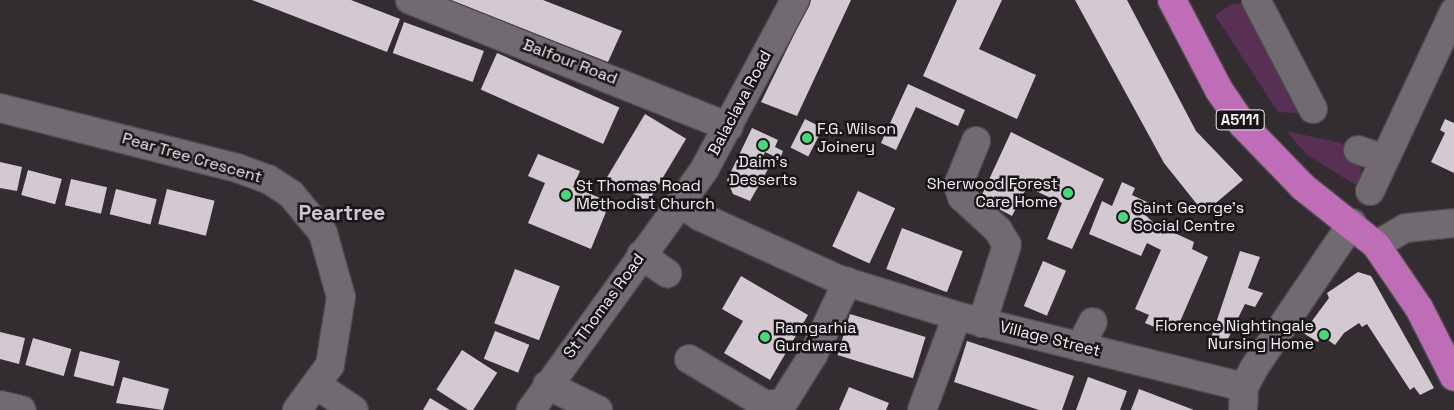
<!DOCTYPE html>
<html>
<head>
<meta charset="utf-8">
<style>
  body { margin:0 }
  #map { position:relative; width:1454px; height:410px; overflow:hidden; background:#332d32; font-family:"Space Grotesk",sans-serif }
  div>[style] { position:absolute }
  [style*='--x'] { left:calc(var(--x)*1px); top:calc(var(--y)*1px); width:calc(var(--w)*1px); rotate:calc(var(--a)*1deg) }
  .green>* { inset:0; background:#593055 }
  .building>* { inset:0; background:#d2cad0; transform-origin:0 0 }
  .roads { filter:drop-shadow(1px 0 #4f4a4e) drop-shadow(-1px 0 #4f4a4e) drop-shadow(0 1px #4f4a4e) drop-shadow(0 -1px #4f4a4e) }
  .minor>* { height:28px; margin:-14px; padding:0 14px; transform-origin:14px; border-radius:14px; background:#716a70 }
  .highway>* { height:28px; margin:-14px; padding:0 14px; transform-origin:14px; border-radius:14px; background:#be6db6 }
  .dots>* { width:14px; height:14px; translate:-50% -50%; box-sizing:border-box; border:2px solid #191619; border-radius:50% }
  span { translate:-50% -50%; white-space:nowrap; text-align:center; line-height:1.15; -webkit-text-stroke:5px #191619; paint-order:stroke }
  .shield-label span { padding:1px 4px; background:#191619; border:1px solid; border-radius:4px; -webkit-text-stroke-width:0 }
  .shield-label { font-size:15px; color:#f4f0f3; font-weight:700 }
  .street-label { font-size:16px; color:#f4f0f3 }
  .poi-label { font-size:16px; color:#f4f0f3 }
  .left { translate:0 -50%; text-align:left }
  .right { translate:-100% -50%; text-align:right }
  .district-label { font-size:21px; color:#cec6cc; font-weight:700 }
</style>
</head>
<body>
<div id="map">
  <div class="green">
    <div style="clip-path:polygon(1246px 3px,1312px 114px,1278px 112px,1215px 15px,1232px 4px)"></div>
    <div style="clip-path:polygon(1286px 131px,1341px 143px,1362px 163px,1359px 187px,1307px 155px)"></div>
  </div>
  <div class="building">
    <div style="clip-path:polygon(252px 0,351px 0,400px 19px,387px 52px)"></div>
    <div style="clip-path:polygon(448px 0,543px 0,622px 31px,608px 62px)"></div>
    <div style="clip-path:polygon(811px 0,851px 0,797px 116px,761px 102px)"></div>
    <div style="clip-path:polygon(957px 0,1002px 0,979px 49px,1036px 75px,1017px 119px,923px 76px)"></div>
    <div style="clip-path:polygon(1075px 0,1127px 0,1196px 131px,1243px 180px,1204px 213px,1164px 163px)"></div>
    <div style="left:404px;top:22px;width:85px;height:33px;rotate:20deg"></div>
    <div style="left:497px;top:53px;width:134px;height:40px;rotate:24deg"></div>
    <div style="clip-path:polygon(908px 84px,965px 110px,958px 126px,916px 107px,896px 150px,881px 143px)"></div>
    <div style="left:645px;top:114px;width:48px;height:74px;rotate:31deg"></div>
    <div style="left:805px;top:119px;width:20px;height:32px;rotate:27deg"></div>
    <div style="clip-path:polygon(1445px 119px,1454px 123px,1454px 173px,1431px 162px,1445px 133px,1440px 130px)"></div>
    <div style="clip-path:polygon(752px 128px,778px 140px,775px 147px,783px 151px,780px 159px,765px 152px,762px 158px,772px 162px,750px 201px,733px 194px,727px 180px)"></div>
    <div style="clip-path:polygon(1011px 132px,1104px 179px,1072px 249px,1047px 239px,1062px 203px,1027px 187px,1012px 216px,980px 199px)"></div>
    <div style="clip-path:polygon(538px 154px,580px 171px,573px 187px,610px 202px,591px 249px,528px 223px,545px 183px,528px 176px)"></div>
    <div style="clip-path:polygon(0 162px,22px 167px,17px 191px,0 188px)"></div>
    <div style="left:28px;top:170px;width:35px;height:26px;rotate:15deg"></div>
    <div style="left:71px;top:179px;width:37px;height:27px;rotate:13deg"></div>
    <div style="clip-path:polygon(1122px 182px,1135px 188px,1132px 195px,1149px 203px,1144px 214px,1155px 224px,1194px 242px,1192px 249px,1208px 257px,1179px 324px,1172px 321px,1167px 332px,1145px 323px,1149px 315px,1135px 309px,1161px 250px,1147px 243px,1141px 256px,1089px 234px,1102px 201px,1112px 206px)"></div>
    <div style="left:116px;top:189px;width:42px;height:26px;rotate:14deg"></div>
    <div style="left:167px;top:189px;width:49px;height:36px;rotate:14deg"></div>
    <div style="left:858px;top:191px;width:41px;height:61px;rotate:25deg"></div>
    <div style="left:902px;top:228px;width:65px;height:44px;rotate:21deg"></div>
    <div style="clip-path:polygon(1240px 251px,1260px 257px,1248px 288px,1263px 293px,1255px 307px,1245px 304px,1226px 343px,1209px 344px)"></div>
    <div style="left:1043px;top:261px;width:25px;height:49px;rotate:23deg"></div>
    <div style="left:515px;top:269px;width:48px;height:58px;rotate:21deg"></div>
    <div style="clip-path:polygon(1358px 272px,1371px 276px,1434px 388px,1420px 395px,1414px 387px,1410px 390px,1367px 324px,1362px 327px,1359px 323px,1344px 333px,1335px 345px,1322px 336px,1318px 342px,1303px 333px,1329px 298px,1327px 293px)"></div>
    <div style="clip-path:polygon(741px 276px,808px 315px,770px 380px,724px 353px,743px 321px,722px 309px)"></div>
    <div style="left:850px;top:314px;width:79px;height:43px;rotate:17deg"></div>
    <div style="left:495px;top:331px;width:37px;height:30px;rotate:22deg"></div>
    <div style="clip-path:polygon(0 332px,25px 338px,19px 364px,0 359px)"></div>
    <div style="left:33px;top:338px;width:40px;height:28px;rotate:16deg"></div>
    <div style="clip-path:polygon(967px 341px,1074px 376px,1062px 410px,1039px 410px,954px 382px)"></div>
    <div style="left:462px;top:350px;width:42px;height:47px;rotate:33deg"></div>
    <div style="left:80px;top:351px;width:41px;height:26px;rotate:14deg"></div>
    <div style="clip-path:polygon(123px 377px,169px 389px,163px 410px,116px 403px)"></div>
    <div style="clip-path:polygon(1088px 377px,1127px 391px,1120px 410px,1076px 410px)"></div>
    <div style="clip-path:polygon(849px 387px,889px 403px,886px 410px,839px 410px)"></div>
    <div style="clip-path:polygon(1139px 389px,1194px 410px,1131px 410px)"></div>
    <div style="clip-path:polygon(430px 398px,450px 410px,423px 410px)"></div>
  </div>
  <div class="roads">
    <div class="minor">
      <div style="--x:410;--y:0;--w:343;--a:21.7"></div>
      <div style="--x:1256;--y:0;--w:123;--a:62.4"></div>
      <div style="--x:0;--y:108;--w:244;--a:14.2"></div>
      <div style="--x:237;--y:168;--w:33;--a:20"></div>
      <div style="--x:268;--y:179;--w:27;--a:33"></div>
      <div style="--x:291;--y:194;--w:50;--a:50.6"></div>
      <div style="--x:323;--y:233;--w:66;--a:74.3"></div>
      <div style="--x:341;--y:297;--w:69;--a:99.2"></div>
      <div style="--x:330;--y:365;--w:56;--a:126.3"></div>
      <div style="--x:976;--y:141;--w:48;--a:112.2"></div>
      <div style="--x:958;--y:185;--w:13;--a:72"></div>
      <div style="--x:962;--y:197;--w:49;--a:42.5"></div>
      <div style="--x:998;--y:230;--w:17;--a:59"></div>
      <div style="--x:1007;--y:245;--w:82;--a:107.8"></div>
      <div style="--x:1358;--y:150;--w:28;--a:18"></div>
      <div style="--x:1370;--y:191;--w:198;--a:-64.9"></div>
      <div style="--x:680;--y:203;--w:25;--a:34"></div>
      <div style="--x:701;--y:217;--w:153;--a:24.4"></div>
      <div style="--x:840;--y:280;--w:122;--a:17.1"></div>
      <div style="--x:957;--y:316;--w:296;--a:13.9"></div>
      <div style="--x:1376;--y:245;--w:34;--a:-30"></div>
      <div style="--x:1406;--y:228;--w:48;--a:-5.9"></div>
      <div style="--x:641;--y:255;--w:32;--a:35"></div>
      <div style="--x:1080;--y:347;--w:28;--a:-63"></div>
      <div style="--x:689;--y:359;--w:90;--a:30.9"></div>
      <div style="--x:766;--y:405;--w:17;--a:-7"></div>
      <div style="--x:783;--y:403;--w:57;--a:-58"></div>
      <div style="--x:813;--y:355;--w:81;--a:-65"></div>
      <div style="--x:547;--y:385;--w:57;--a:26.1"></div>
      <div style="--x:318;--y:386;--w:43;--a:33.7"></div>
      <div style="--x:0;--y:405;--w:22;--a:13"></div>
      <div style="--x:531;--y:410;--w:296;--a:-54.2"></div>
      <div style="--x:704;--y:170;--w:193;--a:-61.8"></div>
      <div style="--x:922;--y:410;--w:100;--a:-69.6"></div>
      <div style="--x:1243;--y:410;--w:23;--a:-88"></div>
      <div style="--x:1244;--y:387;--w:21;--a:-62"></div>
      <div style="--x:1254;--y:368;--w:175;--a:-55.9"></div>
    </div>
    <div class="highway">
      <div style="--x:1172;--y:0;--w:102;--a:62.4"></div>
      <div style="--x:1219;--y:90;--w:42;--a:55.6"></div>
      <div style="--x:1243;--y:125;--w:86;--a:45.9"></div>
      <div style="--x:1303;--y:187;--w:93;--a:38.5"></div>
      <div style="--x:1376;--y:245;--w:76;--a:55.7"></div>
      <div style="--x:1419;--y:308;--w:77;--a:63.1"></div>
    </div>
  </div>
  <div class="dots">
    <div style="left:807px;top:138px;background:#48d779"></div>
    <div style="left:763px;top:145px;background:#48d779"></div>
    <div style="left:1068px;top:193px;background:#48d779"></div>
    <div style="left:566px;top:195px;background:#48d779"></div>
    <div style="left:1123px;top:217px;background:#48d779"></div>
    <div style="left:1324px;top:335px;background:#48d779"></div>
    <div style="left:765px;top:337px;background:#48d779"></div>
  </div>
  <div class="shield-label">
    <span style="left:1240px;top:120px">A5111</span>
  </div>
  <div class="street-label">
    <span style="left:570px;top:62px;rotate:21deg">Balfour Road</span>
    <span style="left:740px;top:103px;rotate:-62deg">Balaclava Road</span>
    <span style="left:192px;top:158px;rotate:16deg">Pear Tree Crescent</span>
    <span style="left:604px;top:306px;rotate:-54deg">St Thomas Road</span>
    <span style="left:1050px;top:339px;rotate:14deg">Village Street</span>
  </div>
  <div class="poi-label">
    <span class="left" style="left:817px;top:138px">F.G. Wilson<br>Joinery</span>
    <span style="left:763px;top:171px">Daim's<br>Desserts</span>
    <span class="right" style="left:1058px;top:193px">Sherwood Forest<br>Care Home</span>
    <span class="left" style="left:576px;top:195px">St Thomas Road<br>Methodist Church</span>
    <span class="left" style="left:1133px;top:217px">Saint George's<br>Social Centre</span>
    <span class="right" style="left:1314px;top:335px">Florence Nightingale<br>Nursing Home</span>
    <span class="left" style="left:775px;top:337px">Ramgarhia<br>Gurdwara</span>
  </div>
  <div class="district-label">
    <span style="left:342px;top:213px">Peartree</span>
  </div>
</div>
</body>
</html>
